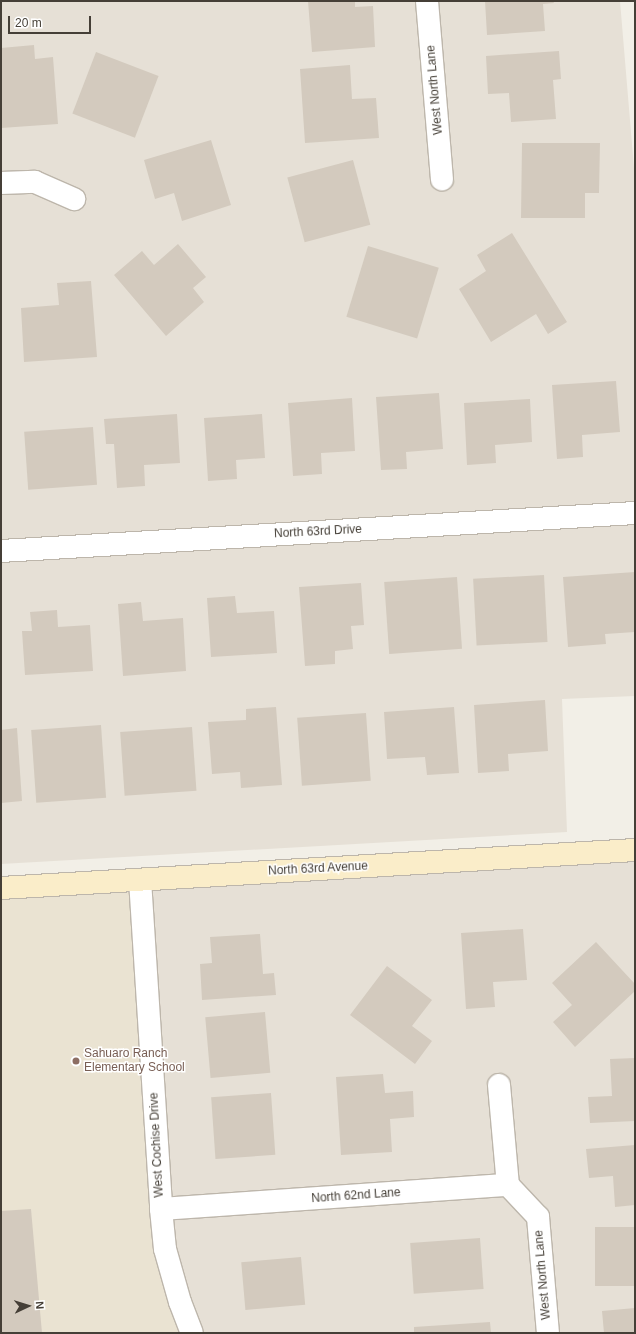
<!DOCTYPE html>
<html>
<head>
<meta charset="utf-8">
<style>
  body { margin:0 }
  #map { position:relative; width:636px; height:1334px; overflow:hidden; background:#f2efe7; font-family:Helvetica,sans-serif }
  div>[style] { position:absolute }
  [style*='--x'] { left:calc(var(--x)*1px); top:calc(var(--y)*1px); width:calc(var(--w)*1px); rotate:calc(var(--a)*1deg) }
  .residential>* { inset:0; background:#e6e0d6 }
  .education>* { inset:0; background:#eae3d2 }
  .building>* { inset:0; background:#d3cabe; transform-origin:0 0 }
  .roads { filter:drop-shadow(1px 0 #bdb6ab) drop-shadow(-1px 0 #bdb6ab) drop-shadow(0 1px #bdb6ab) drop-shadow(0 -1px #bdb6ab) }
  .street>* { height:22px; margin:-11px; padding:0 11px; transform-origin:11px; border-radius:11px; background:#fff }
  .secondary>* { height:22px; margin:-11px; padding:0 11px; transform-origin:11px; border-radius:11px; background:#faedc9 }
  .dots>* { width:11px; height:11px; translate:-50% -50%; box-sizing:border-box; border:2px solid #fff; border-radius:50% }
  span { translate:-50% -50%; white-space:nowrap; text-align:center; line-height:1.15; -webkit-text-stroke:3px #fff; paint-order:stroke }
  .street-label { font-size:12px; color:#453f37 }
  .education-label { font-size:12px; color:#785e54 }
  .left { translate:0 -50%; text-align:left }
  .frame { position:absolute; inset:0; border:2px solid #453f37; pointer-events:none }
  .north { position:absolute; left:8px; top:1286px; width:40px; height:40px; -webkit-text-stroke:3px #fff; paint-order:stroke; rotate:86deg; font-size:11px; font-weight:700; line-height:16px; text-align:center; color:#453f37 }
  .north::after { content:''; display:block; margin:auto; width:14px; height:18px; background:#453f37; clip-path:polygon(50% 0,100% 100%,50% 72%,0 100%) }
  .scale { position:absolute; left:8px; top:16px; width:83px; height:18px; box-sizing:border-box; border:2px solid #453f37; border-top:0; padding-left:5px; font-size:12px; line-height:14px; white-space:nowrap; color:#453f37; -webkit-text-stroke:3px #fff; paint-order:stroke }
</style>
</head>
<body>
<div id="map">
  <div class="residential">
    <div style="clip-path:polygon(1px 1px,620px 1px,635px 180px,635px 696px,562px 699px,567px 832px,1px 864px)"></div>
    <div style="clip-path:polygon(635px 850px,635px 1333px,192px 1333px,180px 1302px,140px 880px)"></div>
  </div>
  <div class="education">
    <div style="clip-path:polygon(140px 880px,161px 1209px,192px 1333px,1px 1333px,1px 888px)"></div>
  </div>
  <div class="building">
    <div style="clip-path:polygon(308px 1px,355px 1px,355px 7px,373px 6px,375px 47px,312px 52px)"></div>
    <div style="clip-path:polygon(485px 1px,553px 1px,554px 3px,543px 4px,545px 31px,487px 35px)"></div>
    <div style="clip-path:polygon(34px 45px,35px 59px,53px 57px,58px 124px,1px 128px,1px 48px)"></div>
    <div style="clip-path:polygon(559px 51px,561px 79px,553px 80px,556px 119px,511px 122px,509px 93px,488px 94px,486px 56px)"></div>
    <div style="left:96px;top:52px;width:67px;height:66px;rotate:21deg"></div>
    <div style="clip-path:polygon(350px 65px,352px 99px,376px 98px,379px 138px,305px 143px,300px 69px)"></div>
    <div style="clip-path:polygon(211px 140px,231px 205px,182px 221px,174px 193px,155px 199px,144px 160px)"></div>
    <div style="clip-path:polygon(522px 143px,600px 143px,599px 193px,585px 193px,585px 218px,521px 218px)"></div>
    <div style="left:353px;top:160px;width:67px;height:68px;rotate:75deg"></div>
    <div style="clip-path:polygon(512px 233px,567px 322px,548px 334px,536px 314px,491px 342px,459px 289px,486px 271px,477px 255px)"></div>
    <div style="clip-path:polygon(178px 244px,206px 277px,193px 288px,204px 302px,166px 336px,114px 275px,142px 251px,154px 265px)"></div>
    <div style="left:368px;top:246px;width:74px;height:74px;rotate:17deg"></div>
    <div style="clip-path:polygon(91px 281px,97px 357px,24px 362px,21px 308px,59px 305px,57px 283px)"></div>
    <div style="clip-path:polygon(616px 381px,620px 432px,582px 435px,583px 457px,557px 459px,552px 385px)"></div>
    <div style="clip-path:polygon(439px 393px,443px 449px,406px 452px,407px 469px,381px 470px,376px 397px)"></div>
    <div style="clip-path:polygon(352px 398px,355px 451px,321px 453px,322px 474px,293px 476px,288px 403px)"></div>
    <div style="clip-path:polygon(530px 399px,532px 442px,495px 445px,496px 463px,467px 465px,464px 403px)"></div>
    <div style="clip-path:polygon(177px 414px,180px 463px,144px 465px,145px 486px,117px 488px,114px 444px,106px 444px,104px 419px)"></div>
    <div style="clip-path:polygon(262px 414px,265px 458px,236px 460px,237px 479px,208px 481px,204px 418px)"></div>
    <div style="left:93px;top:427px;width:58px;height:69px;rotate:86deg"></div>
    <div style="clip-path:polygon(635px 572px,635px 632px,605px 634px,606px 644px,568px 647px,563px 577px)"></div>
    <div style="left:544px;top:575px;width:67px;height:71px;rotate:87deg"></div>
    <div style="left:457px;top:577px;width:72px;height:73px;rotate:86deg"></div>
    <div style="clip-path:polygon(361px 583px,364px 625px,351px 626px,353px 649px,335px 651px,335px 664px,305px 666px,299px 587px)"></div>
    <div style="clip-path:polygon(235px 596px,237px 613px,274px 611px,277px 653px,211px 657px,207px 598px)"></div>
    <div style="clip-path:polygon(141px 602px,143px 621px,183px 618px,186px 671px,123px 676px,118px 604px)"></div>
    <div style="clip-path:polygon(57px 610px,58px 627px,90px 625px,93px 671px,25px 675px,22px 631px,32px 631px,30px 612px)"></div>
    <div style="clip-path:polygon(545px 700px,548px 751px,508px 754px,509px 771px,478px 773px,474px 705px)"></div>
    <div style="clip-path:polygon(276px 707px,282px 785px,241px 788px,240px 772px,212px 774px,208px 722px,246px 720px,246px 709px)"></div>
    <div style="clip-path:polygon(454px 707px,459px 773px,427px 775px,425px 757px,387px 759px,384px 712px)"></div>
    <div style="left:366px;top:713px;width:68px;height:69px;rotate:86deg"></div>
    <div style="left:101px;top:725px;width:73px;height:70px;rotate:86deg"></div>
    <div style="left:192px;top:727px;width:64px;height:72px;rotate:86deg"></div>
    <div style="clip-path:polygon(17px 728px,22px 801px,1px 803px,1px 730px)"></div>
    <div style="clip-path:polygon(523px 929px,527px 980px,493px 982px,495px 1007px,466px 1009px,461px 933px)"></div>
    <div style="clip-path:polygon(260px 934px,263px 974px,274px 973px,276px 995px,202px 1000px,200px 964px,212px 963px,210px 937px)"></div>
    <div style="clip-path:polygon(596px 942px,635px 984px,635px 991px,575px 1047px,553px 1022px,572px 1005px,552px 983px)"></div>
    <div style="clip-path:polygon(387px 966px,432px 1000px,412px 1026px,432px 1041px,415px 1064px,350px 1015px)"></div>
    <div style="left:265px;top:1012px;width:61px;height:60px;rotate:85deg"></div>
    <div style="clip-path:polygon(635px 1058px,635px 1121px,590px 1123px,588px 1097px,612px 1096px,610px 1059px)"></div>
    <div style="clip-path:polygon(383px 1074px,385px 1093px,413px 1091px,414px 1117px,390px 1119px,392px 1152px,341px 1155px,336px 1077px)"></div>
    <div style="left:271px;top:1093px;width:62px;height:60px;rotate:86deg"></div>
    <div style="clip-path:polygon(635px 1145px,635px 1205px,615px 1207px,613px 1176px,589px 1178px,586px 1149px)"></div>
    <div style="clip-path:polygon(31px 1209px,42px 1333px,1px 1333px,1px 1211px)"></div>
    <div style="left:635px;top:1227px;width:59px;height:40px;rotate:90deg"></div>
    <div style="left:480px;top:1238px;width:51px;height:70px;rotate:86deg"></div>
    <div style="left:301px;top:1257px;width:48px;height:60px;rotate:85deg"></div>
    <div style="clip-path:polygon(635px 1308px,635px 1333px,604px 1333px,602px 1311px)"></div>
    <div style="clip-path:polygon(490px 1322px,491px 1333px,414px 1333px,414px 1327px)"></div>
  </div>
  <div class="roads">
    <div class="street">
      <div style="--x:427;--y:1;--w:179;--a:85.2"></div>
      <div style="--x:1;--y:183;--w:34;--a:-2"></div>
      <div style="--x:35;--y:182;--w:43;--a:23.6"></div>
      <div style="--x:1;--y:551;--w:635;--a:-3.43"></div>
      <div style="--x:140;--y:880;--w:330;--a:86.3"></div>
      <div style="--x:161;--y:1209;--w:40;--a:84.3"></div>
      <div style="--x:165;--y:1249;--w:55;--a:74.2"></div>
      <div style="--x:180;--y:1302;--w:33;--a:69"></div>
      <div style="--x:499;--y:1085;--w:100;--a:84.9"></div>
      <div style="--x:161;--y:1209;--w:348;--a:-4"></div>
      <div style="--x:508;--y:1185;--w:44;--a:46.8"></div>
      <div style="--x:538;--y:1217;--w:116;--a:85.1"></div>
    </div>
    <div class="secondary">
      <div style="--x:1;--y:888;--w:635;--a:-3.43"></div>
    </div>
  </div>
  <div class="dots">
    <div style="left:76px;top:1061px;background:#8d6e63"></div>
  </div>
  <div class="street-label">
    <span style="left:435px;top:90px;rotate:-95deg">West North Lane</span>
    <span style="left:318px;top:532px;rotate:-3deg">North 63rd Drive</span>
    <span style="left:318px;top:869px;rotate:-3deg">North 63rd Avenue</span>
    <span style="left:157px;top:1145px;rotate:-93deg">West Cochise Drive</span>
    <span style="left:356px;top:1196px;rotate:-4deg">North 62nd Lane</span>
    <span style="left:543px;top:1275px;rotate:-95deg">West North Lane</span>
  </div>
  <div class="education-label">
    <span class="left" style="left:84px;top:1061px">Sahuaro Ranch<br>Elementary School</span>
  </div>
  <div class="frame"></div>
  <div class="north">N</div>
  <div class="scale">20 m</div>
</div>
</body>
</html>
